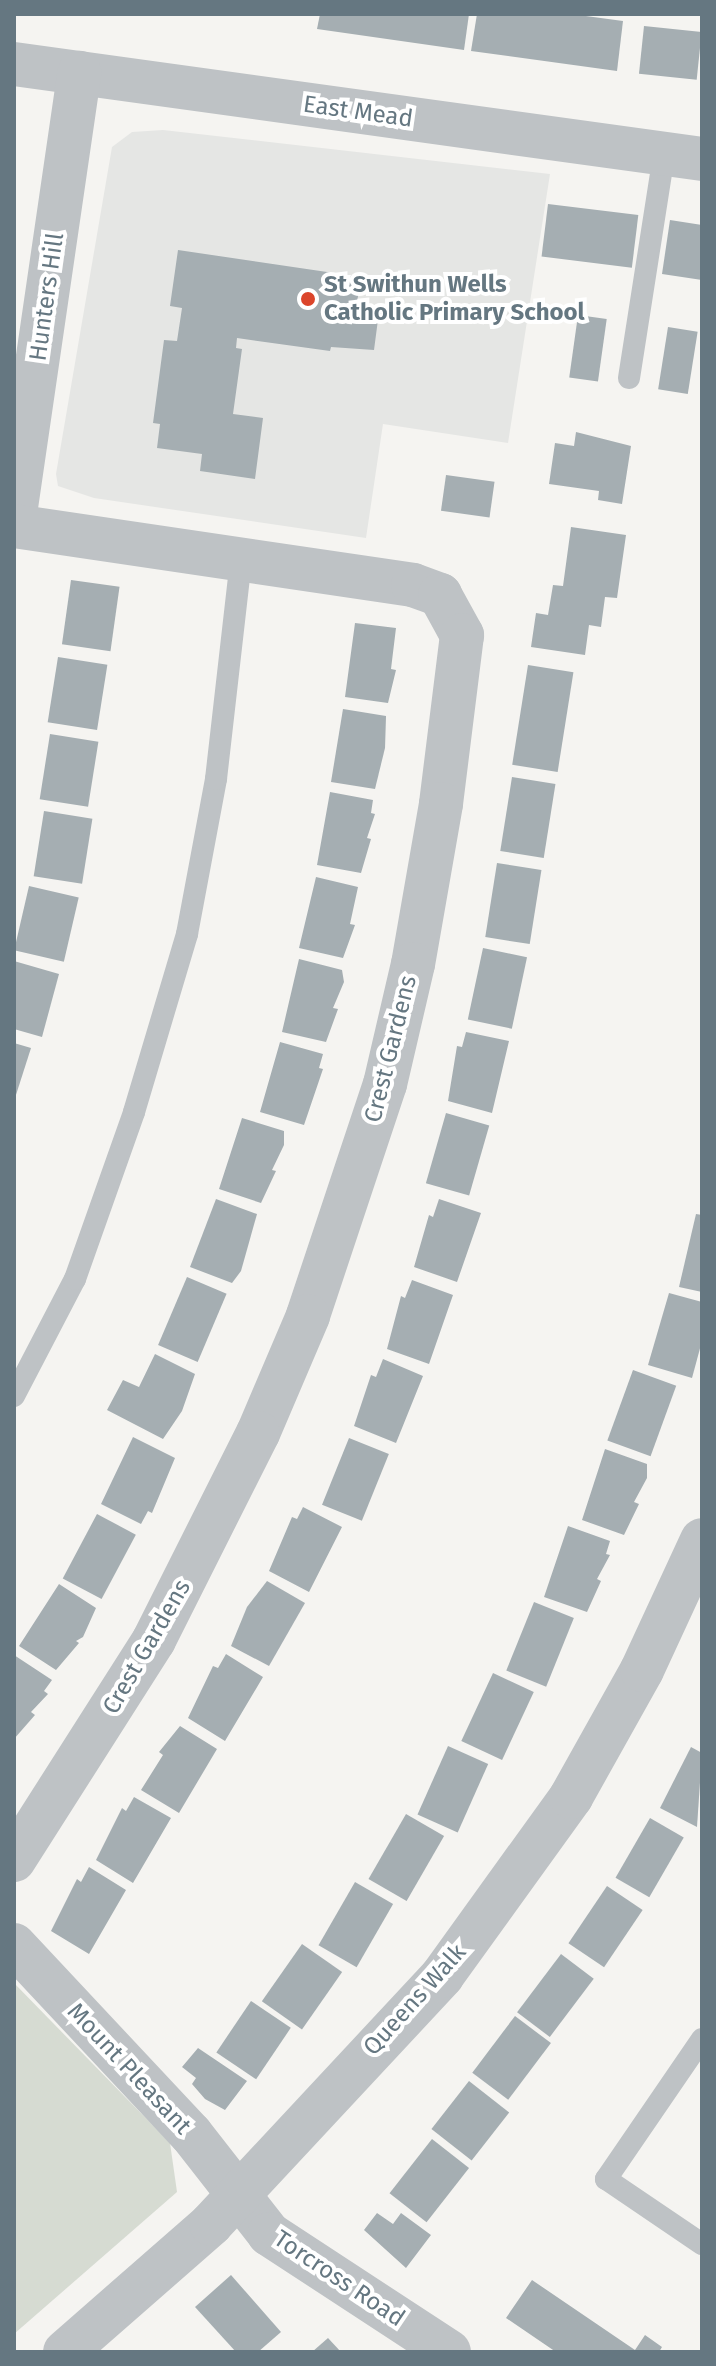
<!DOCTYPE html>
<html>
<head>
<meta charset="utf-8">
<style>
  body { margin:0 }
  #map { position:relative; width:716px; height:2366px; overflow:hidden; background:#f5f4f1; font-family:"Fira Sans",sans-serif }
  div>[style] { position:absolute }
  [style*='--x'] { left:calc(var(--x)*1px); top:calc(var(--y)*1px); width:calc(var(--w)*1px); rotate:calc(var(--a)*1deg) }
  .built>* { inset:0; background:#e5e6e4 }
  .green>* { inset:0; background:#d6dbd2 }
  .building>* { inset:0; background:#a5aeb2; transform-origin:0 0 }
  .lane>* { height:22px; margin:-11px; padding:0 11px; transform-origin:11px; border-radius:11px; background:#bec2c5 }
  .street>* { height:44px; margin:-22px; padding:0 22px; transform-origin:22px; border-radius:22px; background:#bec2c5 }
  .dots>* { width:22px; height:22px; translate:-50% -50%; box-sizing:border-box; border:4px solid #fff; border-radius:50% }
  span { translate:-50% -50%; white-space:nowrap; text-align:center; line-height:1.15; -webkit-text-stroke:8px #fff; paint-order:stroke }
  .street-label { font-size:24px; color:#657781 }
  .poi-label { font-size:24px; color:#657781; font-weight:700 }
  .left { translate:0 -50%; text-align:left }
  .frame { position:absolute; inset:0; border:16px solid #657781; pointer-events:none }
</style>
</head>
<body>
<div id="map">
  <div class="built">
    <div style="clip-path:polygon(163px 130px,550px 174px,508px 443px,383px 424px,366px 538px,94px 498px,58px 486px,56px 474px,112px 147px,132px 132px)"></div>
  </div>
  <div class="green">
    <div style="clip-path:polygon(14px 1983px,170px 2143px,177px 2192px,14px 2334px)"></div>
  </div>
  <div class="building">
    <div style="clip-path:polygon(320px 14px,469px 14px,464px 50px,317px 29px)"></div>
    <div style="clip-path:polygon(477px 14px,571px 14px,623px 21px,617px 71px,471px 51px)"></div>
    <div style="left:644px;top:26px;width:58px;height:48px;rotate:6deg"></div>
    <div style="left:548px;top:204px;width:91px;height:53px;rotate:7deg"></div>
    <div style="clip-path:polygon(670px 220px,702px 225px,702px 280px,662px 274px)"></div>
    <div style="clip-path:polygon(178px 250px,361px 277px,356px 309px,379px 312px,374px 350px,331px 347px,330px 351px,237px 338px,236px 348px,242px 349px,233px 414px,263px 418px,255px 479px,200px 471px,202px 454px,157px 448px,160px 424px,153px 423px,164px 340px,177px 341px,182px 308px,170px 306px)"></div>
    <div style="left:578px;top:315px;width:29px;height:63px;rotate:8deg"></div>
    <div style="left:668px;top:327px;width:30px;height:63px;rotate:9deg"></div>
    <div style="clip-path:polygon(576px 432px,631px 446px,622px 504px,598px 500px,599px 491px,549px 484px,555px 443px,574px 446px)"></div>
    <div style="left:446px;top:475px;width:49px;height:36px;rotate:8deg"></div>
    <div style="clip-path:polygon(571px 527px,626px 535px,617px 598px,605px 597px,601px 627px,589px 625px,585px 655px,531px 647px,536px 613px,548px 615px,553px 585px,563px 586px)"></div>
    <div style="left:71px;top:580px;width:49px;height:65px;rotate:8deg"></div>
    <div style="clip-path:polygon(355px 623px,396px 628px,391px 669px,396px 670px,388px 703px,345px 697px)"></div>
    <div style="left:58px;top:657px;width:50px;height:66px;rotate:9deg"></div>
    <div style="left:528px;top:665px;width:46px;height:101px;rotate:9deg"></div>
    <div style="clip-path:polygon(343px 709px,386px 716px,385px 748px,375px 789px,331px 782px)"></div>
    <div style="left:50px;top:734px;width:49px;height:66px;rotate:9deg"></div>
    <div style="left:512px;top:777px;width:44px;height:75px;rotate:9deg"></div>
    <div style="clip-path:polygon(330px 792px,373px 800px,371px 813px,375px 814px,367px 838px,371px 839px,361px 873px,317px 865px)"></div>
    <div style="left:44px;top:811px;width:49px;height:66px;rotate:9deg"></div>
    <div style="left:497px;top:863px;width:45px;height:75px;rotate:9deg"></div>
    <div style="clip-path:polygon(316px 877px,358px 887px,350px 924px,355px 925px,343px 958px,299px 948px)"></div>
    <div style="left:29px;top:886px;width:51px;height:66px;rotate:13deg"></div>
    <div style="left:483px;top:948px;width:45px;height:73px;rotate:12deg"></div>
    <div style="clip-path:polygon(299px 959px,342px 970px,344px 982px,333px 1008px,338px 1009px,326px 1042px,282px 1032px)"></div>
    <div style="clip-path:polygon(14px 961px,59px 974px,42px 1037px,14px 1029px)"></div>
    <div style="clip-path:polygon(466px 1032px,509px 1041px,492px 1113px,448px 1101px,457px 1046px,462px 1047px)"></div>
    <div style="clip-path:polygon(280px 1042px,323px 1054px,319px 1068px,323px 1069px,304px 1125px,260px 1112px)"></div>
    <div style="clip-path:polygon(14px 1043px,31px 1048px,15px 1098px,14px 1097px)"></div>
    <div style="left:446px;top:1113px;width:45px;height:73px;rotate:16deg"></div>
    <div style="clip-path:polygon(242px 1118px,284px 1131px,284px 1145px,272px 1170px,276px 1171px,261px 1203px,219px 1189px)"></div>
    <div style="clip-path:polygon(216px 1199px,257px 1214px,241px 1271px,232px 1283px,190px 1267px)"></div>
    <div style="clip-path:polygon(439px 1199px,481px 1213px,457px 1282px,414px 1267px,429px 1215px,433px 1217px)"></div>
    <div style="clip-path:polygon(696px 1214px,702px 1215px,702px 1292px,679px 1287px)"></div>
    <div style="left:187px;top:1277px;width:43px;height:74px;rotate:23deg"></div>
    <div style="clip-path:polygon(412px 1280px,453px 1295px,429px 1364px,387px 1349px,401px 1296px,405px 1298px)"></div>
    <div style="clip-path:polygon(669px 1293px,702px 1302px,702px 1341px,692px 1378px,648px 1365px)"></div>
    <div style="clip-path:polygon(155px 1354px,195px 1374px,182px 1411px,163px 1439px,107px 1410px,123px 1380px,139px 1387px)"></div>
    <div style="clip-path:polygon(383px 1359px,423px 1376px,396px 1443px,354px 1426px,371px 1375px,376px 1377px)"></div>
    <div style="left:633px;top:1370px;width:46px;height:75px;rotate:20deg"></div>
    <div style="clip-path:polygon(133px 1437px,175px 1458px,152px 1513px,148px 1511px,141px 1524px,101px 1504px)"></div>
    <div style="left:349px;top:1438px;width:43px;height:72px;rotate:22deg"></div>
    <div style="clip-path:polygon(605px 1449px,647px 1464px,647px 1478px,634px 1502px,639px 1504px,624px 1535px,582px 1520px)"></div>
    <div style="clip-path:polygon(303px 1507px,342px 1527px,309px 1592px,269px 1571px,292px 1517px,297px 1519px)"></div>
    <div style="left:97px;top:1514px;width:44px;height:73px;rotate:28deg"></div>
    <div style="clip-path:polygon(568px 1526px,610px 1541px,606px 1554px,610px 1555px,597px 1579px,601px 1581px,587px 1612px,544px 1597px)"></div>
    <div style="clip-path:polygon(267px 1581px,305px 1603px,269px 1666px,231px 1646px,247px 1607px)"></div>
    <div style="clip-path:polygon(59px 1584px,96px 1608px,83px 1637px,76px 1641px,79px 1643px,56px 1670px,19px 1646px)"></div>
    <div style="left:534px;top:1602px;width:43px;height:74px;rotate:22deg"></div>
    <div style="clip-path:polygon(226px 1654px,263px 1677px,225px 1741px,188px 1718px,213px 1666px,218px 1668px)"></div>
    <div style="clip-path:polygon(14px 1655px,52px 1680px,44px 1691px,48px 1694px,31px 1712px,35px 1715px,14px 1739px)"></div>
    <div style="left:493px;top:1673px;width:45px;height:75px;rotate:25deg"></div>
    <div style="clip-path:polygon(180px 1726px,217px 1749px,179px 1813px,141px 1790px,163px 1755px,159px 1752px)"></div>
    <div style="left:448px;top:1746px;width:44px;height:75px;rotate:24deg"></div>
    <div style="clip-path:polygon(691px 1747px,702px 1753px,697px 1827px,660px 1808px)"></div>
    <div style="clip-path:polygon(134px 1797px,171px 1818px,133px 1883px,96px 1860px,122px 1808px,126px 1811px)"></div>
    <div style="left:406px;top:1814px;width:44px;height:75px;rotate:30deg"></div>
    <div style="left:650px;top:1818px;width:39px;height:69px;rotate:30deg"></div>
    <div style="clip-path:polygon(89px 1867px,126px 1890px,89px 1954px,51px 1931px,77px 1879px,81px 1882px)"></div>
    <div style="left:355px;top:1882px;width:44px;height:73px;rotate:30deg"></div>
    <div style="left:607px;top:1886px;width:43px;height:69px;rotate:34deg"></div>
    <div style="left:302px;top:1944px;width:49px;height:70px;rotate:35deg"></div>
    <div style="left:561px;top:1954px;width:41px;height:73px;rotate:37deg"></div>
    <div style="left:251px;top:2001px;width:48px;height:62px;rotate:34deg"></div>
    <div style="left:515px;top:2016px;width:45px;height:71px;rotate:37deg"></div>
    <div style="clip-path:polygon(198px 2048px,247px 2081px,225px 2110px,205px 2099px,192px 2084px,196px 2078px,182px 2067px)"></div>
    <div style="left:469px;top:2081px;width:51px;height:61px;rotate:38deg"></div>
    <div style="left:432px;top:2139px;width:47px;height:69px;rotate:38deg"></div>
    <div style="clip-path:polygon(377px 2213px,393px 2224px,401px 2213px,431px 2235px,406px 2268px,364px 2230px)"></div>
    <div style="clip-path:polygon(231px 2275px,281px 2332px,258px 2352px,236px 2352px,195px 2307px)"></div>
    <div style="clip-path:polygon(532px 2280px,635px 2350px,645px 2335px,662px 2347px,659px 2352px,556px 2352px,506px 2318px)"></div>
    <div style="clip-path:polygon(328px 2338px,341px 2352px,312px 2352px)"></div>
  </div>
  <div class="lane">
    <div style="--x:629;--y:378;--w:227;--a:-81.1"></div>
    <div style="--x:14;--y:1396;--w:132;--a:-62.5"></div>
    <div style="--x:75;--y:1279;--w:177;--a:-70.5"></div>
    <div style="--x:134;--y:1112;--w:186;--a:-73.4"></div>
    <div style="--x:187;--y:934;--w:158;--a:-79.4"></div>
    <div style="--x:216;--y:779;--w:219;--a:-83.5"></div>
    <div style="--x:702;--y:2039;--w:170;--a:124.4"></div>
    <div style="--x:606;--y:2179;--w:116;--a:34.1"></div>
  </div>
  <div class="street">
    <div style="--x:14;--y:64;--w:695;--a:7.86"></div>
    <div style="--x:14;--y:521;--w:453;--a:-81.7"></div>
    <div style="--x:14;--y:526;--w:403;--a:8.4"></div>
    <div style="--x:413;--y:585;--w:29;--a:20"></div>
    <div style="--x:440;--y:595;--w:46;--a:61.2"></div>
    <div style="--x:462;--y:635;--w:170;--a:97.1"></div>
    <div style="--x:441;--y:804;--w:162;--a:99.9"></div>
    <div style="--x:413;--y:964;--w:123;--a:103.1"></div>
    <div style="--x:385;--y:1084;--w:244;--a:108.4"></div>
    <div style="--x:308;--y:1316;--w:127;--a:113.1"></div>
    <div style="--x:258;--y:1433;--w:232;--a:116.7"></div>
    <div style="--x:154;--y:1640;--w:261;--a:122.5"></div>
    <div style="--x:14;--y:1945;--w:259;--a:46.9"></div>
    <div style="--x:191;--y:2134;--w:127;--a:52"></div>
    <div style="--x:269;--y:2234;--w:215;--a:33.2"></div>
    <div style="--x:65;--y:2352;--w:194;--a:-41.2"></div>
    <div style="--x:211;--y:2224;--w:339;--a:-47"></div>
    <div style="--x:442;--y:1976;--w:221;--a:-54.2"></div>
    <div style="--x:571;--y:1797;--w:145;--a:-60.8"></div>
    <div style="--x:642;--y:1670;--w:143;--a:-65.2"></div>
  </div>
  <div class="dots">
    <div style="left:308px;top:299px;background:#db452b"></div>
  </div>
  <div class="street-label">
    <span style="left:358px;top:112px;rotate:8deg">East Mead</span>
    <span style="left:47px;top:297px;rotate:-82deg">Hunters Hill</span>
    <span style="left:391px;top:1049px;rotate:-76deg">Crest Gardens</span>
    <span style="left:147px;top:1647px;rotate:-60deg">Crest Gardens</span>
    <span style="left:415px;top:2000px;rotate:-48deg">Queens Walk</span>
    <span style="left:129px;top:2069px;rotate:47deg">Mount Pleasant</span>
    <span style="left:339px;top:2279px;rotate:34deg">Torcross Road</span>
  </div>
  <div class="poi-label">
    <span class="left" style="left:324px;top:299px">St Swithun Wells<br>Catholic Primary School</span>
  </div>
  <div class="frame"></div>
</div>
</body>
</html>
